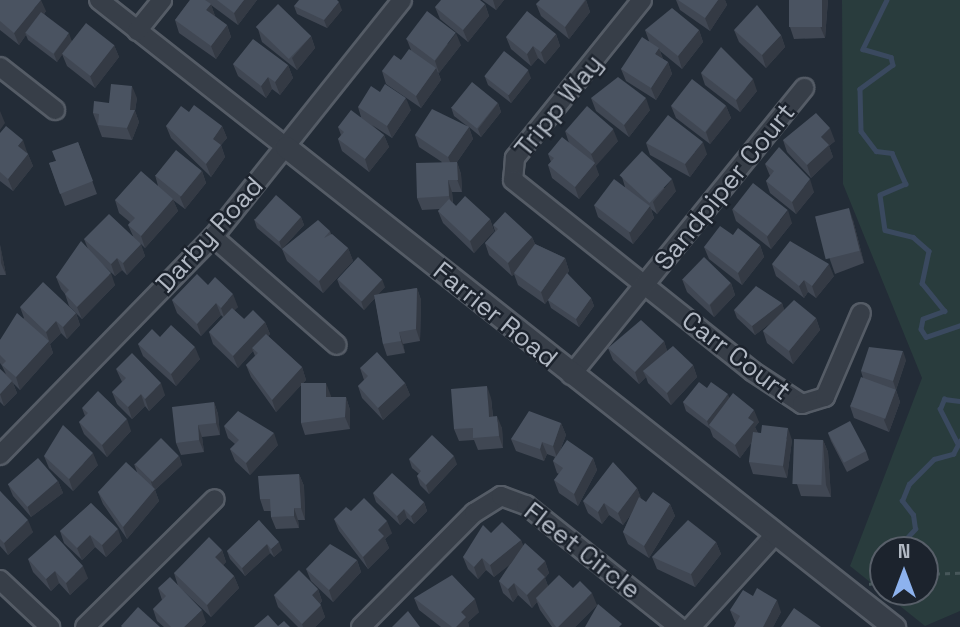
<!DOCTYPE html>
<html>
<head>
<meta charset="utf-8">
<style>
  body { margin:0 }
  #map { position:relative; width:960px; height:627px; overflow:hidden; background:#232c37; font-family:"Space Grotesk",sans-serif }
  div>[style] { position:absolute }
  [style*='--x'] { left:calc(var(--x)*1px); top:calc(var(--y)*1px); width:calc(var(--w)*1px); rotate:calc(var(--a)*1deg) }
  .green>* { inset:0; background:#293c3d }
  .stream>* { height:4.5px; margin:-2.25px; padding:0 2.25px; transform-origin:2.25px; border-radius:2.25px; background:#3a495f }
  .path>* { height:2.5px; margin-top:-1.25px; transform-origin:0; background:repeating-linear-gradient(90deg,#47575a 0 5px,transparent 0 10px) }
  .roads { filter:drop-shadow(2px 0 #555c66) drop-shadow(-2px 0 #555c66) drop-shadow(0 2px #555c66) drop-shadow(0 -2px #555c66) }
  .minor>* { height:18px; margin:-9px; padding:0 9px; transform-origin:9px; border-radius:9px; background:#373e48 }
  .tertiary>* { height:21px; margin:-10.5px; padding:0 10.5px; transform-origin:10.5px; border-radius:10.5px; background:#373e48 }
  .wall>* { inset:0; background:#404753 }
  .shaded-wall>* { inset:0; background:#343a44 }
  .building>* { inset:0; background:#4a5361; transform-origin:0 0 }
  span { translate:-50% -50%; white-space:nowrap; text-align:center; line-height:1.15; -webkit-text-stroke:5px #1c232d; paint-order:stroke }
  .street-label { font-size:26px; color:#b2b9c4 }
  .north { position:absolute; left:869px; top:536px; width:70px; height:70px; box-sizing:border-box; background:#1c232d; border:2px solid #585f69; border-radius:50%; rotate:0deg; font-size:19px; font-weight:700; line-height:28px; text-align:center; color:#b2b9c4 }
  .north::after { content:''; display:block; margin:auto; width:24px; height:32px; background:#8db2ee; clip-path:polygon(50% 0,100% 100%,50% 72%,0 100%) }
</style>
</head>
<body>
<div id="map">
  <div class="green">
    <div style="clip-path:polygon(evenodd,842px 0,960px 0,960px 611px,925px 626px,850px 566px,922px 378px,843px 184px,842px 0,925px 550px,925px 592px,883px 592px,883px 550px,925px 550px)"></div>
  </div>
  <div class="stream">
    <div style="--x:887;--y:0;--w:55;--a:116.1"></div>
    <div style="--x:863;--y:49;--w:29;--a:16"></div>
    <div style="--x:891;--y:57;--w:8;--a:76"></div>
    <div style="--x:893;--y:65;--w:41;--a:144"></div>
    <div style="--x:860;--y:89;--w:42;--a:88.6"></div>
    <div style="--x:861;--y:131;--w:25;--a:53"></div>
    <div style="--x:876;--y:151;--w:16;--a:7"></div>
    <div style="--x:892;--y:153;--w:34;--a:66"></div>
    <div style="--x:906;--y:184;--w:28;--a:157"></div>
    <div style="--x:880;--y:195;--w:35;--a:82"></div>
    <div style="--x:885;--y:230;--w:29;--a:14"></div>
    <div style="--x:913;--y:237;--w:21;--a:41"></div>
    <div style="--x:929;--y:251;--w:33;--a:102"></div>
    <div style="--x:922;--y:283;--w:36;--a:51"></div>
    <div style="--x:945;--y:311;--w:23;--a:160"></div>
    <div style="--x:923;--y:319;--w:10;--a:101"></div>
    <div style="--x:921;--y:329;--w:9;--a:58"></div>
    <div style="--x:926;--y:337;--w:36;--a:-19"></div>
    <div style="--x:957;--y:443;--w:38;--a:-117"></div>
    <div style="--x:940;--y:409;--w:11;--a:-68"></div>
    <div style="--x:944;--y:399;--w:16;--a:7"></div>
    <div style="--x:909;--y:550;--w:10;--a:-127"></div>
    <div style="--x:903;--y:542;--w:18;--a:-47"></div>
    <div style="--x:915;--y:529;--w:14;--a:-98"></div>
    <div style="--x:913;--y:515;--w:18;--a:-128"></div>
    <div style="--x:902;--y:501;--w:18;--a:-68"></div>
    <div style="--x:909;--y:484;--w:35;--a:-45"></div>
    <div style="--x:934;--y:459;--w:20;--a:-15"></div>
    <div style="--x:953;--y:454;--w:15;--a:-62"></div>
  </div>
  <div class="path">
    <div style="--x:925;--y:574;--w:35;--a:-2"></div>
    <div style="--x:869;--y:584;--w:14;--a:-12"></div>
  </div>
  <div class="roads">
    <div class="minor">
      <div style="--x:99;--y:0;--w:238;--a:38.2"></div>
      <div style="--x:642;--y:0;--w:203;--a:128.8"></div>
      <div style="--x:515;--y:158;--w:22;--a:95"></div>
      <div style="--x:513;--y:180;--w:306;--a:38.6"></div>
      <div style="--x:752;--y:371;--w:60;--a:33.4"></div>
      <div style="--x:802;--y:404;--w:24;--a:-17"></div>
      <div style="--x:825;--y:397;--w:91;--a:-66.8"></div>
      <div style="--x:137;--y:31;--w:40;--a:-51"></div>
      <div style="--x:0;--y:67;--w:70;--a:38"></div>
      <div style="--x:213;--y:237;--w:164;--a:41.1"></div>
      <div style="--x:571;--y:375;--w:370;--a:-50.9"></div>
      <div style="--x:0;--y:455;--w:305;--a:-45.7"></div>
      <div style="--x:213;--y:237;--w:303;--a:-51.4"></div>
      <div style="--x:0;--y:580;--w:69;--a:43.2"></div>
      <div style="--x:85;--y:627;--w:182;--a:-44.6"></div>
      <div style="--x:361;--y:627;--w:161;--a:-45.3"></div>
      <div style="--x:474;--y:513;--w:32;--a:-32"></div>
      <div style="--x:501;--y:496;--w:27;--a:20"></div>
      <div style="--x:526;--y:505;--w:196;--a:38.6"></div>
      <div style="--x:691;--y:627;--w:122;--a:-47.7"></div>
    </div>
    <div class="tertiary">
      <div style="--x:286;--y:147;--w:775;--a:38.29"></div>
    </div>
  </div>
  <div class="wall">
    <div style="clip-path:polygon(0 0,46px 11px,44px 14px,72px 41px,114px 45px,119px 57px,95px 88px,67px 66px,62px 54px,57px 62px,28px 40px,26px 35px,19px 45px,0 30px)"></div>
    <div style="clip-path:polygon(190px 0,257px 0,238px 25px,211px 5px,215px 16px,227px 25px,231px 37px,216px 59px,179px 33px,175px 20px)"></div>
    <div style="clip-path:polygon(482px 0,504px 0,496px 10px)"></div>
    <div style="clip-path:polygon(586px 0,590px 12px,569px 39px,541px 16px,536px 4px)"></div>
    <div style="clip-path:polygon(676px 0,725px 0,727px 5px,710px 31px,680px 10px)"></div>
    <div style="clip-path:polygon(789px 0,828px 0,825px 38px,794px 39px,790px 27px)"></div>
    <div style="clip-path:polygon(485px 4px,489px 16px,468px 42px,440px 19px,435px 7px)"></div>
    <div style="clip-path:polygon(294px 6px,342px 10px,327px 28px,297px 14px)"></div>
    <div style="clip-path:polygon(258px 29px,311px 36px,315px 48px,297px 70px,262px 42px)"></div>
    <div style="clip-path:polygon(645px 30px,699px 30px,703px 42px,682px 69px,660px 51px,663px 59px,668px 62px,672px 74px,656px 100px,626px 81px,621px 69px,649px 41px)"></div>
    <div style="clip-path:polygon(734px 30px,781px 35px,785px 47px,766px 68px,739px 42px)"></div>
    <div style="clip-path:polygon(556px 34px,560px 46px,545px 64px,538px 58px,531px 66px,511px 49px,506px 37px)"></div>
    <div style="clip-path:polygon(407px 40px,461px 45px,439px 73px,438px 72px,441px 80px,421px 108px,386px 84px,382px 71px,401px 60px,411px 50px)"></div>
    <div style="clip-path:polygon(233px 64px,288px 65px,293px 78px,280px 95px,272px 89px,266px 98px,238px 76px)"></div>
    <div style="clip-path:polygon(701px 73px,757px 91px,740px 112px,705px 85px)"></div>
    <div style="clip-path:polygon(485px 77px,531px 78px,511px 103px,488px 85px)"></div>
    <div style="clip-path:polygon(137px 98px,135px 111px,139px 122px,132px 140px,102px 137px,93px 113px,109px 103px)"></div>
    <div style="clip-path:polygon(591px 98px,650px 110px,629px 137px,596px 111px)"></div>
    <div style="clip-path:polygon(498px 103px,501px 112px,481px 137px,469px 127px,473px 139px,457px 162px,461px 174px,462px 192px,452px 192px,453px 203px,456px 206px,490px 219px,494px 231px,474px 253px,443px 223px,438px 211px,440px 209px,422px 210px,417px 198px,442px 162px,419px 147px,415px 135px,467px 126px,454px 116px,451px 107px)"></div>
    <div style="clip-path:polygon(671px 106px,726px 106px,731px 118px,710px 144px,676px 118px)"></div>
    <div style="clip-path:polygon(358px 107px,411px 110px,392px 138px,372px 125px,384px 135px,389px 147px,369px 172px,342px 151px,338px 139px,341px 135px,338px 127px,361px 117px)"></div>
    <div style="clip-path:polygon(189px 112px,222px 126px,227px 138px,221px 145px,225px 157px,211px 177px,171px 138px,166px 126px)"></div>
    <div style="clip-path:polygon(565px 131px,618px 141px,595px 166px,599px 175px,579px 199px,552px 178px,548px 165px,551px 162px,548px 154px,569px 143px)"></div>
    <div style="clip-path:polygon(0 133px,27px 152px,33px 166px,13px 191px,0 181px)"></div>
    <div style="clip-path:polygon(783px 140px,835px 141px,829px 146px,833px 157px,811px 178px,787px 152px)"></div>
    <div style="clip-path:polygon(78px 142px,97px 194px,65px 206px,49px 163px,56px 161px)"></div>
    <div style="clip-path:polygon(646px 143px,707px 154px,690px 177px,650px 155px)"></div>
    <div style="clip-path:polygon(765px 164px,814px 192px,796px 214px,770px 193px,766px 181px,770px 176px)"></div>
    <div style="clip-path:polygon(202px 171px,206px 183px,185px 209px,173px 200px,178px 211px,145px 248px,140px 243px,145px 256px,127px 275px,122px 270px,115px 276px,102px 264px,115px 285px,82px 319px,69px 306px,65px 294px,61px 289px,56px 277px,88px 249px,84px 239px,133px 236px,128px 225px,130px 222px,119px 213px,115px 200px,158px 186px,155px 175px)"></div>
    <div style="clip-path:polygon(622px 177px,676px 191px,657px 214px,651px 209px,654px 218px,633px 244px,598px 217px,594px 205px,625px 187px)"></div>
    <div style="clip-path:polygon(732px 209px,792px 223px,771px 249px,736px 221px)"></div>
    <div style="clip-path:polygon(301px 217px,304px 225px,282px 249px,257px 228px,254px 219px)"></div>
    <div style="clip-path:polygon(816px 220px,853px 220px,864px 263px,835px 274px)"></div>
    <div style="clip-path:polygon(493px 225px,532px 237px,535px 244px,565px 258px,569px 271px,567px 274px,591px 298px,594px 306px,579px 327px,551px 308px,548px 300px,545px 304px,518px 285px,514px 274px,512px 276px,489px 255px,485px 243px,495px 231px)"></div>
    <div style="clip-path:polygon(330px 231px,331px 234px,348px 248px,353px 261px,323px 293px,287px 261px,282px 249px)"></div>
    <div style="clip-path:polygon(733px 235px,760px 245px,764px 257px,742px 285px,709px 259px,704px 247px)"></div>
    <div style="clip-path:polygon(0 244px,0 245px,6px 275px,0 275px)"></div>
    <div style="clip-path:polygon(772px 264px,834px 276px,816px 298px,808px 292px,804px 298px,776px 276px)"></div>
    <div style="clip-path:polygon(337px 279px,385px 287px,378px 294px,417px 288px,421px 300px,420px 341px,403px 344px,405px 353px,387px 356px,383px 344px,375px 298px,364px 310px,340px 287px)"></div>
    <div style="clip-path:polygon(682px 279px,731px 283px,735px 295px,714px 317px,687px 292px)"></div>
    <div style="clip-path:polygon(208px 285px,238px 307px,234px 310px,244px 319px,265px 322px,270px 334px,268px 336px,302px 367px,306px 380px,303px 383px,331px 396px,331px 397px,346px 397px,350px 410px,350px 429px,305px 435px,301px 423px,301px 385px,276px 412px,251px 377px,246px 365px,255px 356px,253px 351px,238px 368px,213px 344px,209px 332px,223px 317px,221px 315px,201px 336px,177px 313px,172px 300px)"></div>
    <div style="clip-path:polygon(782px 303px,784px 310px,816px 318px,820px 330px,793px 364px,767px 343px,763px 331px,773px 321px,755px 335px,737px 318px,734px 310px)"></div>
    <div style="clip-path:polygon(20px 307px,76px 313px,80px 325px,67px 339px,61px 333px,50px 344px,53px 353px,20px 390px,13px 383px,17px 393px,4px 406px,0 402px,0 369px,6px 374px,2px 366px,0 363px,0 340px,24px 318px)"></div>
    <div style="clip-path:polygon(160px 337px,200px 359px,176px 386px,143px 356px,138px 344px)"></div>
    <div style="clip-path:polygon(664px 341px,667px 351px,693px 365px,697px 377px,671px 405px,648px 383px,646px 377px,639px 384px,613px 360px,608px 348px)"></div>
    <div style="clip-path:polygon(906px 360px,896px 390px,889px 387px,896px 390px,900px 402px,889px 432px,854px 418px,850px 406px,863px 378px,861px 371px)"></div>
    <div style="clip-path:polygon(360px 368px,405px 383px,410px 395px,383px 420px,362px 398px,358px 386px,364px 380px)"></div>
    <div style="clip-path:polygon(116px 369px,165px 395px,149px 411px,145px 406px,132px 419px,117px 404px,112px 392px,122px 382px)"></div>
    <div style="clip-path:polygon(707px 388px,730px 398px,759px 422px,755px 427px,758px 433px,792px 440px,787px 478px,753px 474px,749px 462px,751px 443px,740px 458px,713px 437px,710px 429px,686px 411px,683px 402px)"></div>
    <div style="clip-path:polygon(491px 398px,493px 416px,502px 428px,503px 448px,478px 450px,474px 440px,459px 441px,454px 429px)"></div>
    <div style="clip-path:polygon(214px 402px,218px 414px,220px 435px,202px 437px,204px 452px,181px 455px,176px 443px)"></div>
    <div style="clip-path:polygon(82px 408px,131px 431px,107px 457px,84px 434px,79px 422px,85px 416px)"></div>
    <div style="clip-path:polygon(561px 423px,566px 435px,560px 451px,593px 458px,597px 470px,578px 506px,559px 493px,554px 480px,559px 474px,557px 473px,553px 461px,555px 457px,547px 454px,544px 461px,516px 451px,511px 439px)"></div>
    <div style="clip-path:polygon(224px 426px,278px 445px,250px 475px,235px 461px,230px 449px,235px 444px,228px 438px)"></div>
    <div style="clip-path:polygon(828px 433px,866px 451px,869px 460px,847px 472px,831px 441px)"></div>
    <div style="clip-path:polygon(823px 440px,828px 452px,831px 497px,801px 496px,797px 484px)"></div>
    <div style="clip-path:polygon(44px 456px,98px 465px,73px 491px,49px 468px)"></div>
    <div style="clip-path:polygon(179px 456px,182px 465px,155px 490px,159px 501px,127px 539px,103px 504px,98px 492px,137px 472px,134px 464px)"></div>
    <div style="clip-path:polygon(409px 459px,457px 464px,429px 494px,420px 485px,417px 476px,419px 474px,412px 468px)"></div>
    <div style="clip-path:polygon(299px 474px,304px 486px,305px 520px,298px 520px,299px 528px,276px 529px,271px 517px,271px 511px,264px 511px,260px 499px)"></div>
    <div style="clip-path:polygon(58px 481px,63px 493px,31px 517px,13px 496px,8px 484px)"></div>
    <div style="clip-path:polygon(637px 488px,641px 499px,646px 502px,670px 504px,675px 516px,649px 558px,628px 544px,623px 532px,631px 514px,623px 525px,609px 515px,602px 524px,588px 513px,583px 501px)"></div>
    <div style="clip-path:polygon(0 491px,33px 532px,8px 555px,0 546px)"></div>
    <div style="clip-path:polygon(373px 493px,424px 502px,427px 511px,414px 524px,407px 518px,400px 525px,376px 502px)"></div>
    <div style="clip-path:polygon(91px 503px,122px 541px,106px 557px,95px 547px,82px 560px,64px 543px,60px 531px)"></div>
    <div style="clip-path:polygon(334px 519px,392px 533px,385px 539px,389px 548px,368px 569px,339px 531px)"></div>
    <div style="clip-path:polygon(259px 520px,282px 550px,274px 557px,270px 553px,245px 576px,230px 559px,227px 551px)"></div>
    <div style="clip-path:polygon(491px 533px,521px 540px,523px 546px,545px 561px,549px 573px,545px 578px,548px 586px,573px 588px,597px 605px,575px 627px,552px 627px,540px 610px,537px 602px,532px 608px,518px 595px,513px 602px,503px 593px,499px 581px,510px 564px,494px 577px,486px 570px,478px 579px,468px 569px,463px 557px)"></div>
    <div style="clip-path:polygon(716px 542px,721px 554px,695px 587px,657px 569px,652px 557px)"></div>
    <div style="clip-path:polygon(222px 550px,226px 562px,223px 565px,234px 576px,239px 588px,211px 617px,178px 586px,174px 573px)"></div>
    <div style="clip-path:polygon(28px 559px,88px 578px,70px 595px,59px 583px,51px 591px,33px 572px)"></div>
    <div style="clip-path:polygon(357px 560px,361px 572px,333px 602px,311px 581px,306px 569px)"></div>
    <div style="clip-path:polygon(158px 588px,206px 622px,201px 627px,164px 627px,157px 621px,153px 609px,162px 600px)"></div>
    <div style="clip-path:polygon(318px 589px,322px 601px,320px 604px,325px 617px,315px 627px,298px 627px,278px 607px,274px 595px)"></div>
    <div style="clip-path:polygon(414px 598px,479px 612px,468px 622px,469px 627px,441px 627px,419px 610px)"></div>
    <div style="clip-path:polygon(730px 610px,781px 612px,773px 627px,734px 627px,736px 623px,735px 622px)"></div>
  </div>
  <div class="shaded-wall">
    <div style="clip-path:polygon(41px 0,46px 11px,27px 34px,25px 32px,26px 35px,19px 45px,14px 33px)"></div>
    <div style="clip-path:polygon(244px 0,257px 0,238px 25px,234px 13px)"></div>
    <div style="clip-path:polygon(493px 0,504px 0,496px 10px)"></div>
    <div style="clip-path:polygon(586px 0,590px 12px,569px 39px,565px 27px)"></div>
    <div style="clip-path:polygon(718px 0,725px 0,727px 5px,710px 31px,705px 18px)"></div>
    <div style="clip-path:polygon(822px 0,828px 0,825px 38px,820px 26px)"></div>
    <div style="clip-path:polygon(339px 2px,342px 10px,327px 28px,324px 20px)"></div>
    <div style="clip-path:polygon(211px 4px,215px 16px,206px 10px)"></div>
    <div style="clip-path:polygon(485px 4px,489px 16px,468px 42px,463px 30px)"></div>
    <div style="clip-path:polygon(227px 25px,231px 37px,216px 59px,211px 46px)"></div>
    <div style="clip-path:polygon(699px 30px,703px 42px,682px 69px,678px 56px)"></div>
    <div style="clip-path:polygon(69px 33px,72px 42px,57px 62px,54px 54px)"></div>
    <div style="clip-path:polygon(456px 33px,461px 45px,439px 73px,435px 61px)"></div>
    <div style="clip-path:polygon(556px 34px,560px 46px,545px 64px,541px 52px)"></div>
    <div style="clip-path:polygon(781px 35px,785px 47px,766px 68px,762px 55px)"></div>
    <div style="clip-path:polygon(311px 36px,315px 48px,297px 70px,292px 58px)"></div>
    <div style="clip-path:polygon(114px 45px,119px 57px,95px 88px,90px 76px)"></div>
    <div style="clip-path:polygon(533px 46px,538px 58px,531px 66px,527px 54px)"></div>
    <div style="clip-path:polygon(659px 48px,663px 60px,655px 54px)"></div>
    <div style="clip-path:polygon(668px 62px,672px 74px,656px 100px,651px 88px)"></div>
    <div style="clip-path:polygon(288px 65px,293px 78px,280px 95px,275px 82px)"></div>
    <div style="clip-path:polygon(436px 68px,441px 80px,421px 108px,416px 96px)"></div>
    <div style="clip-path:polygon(528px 70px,531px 78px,511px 103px,508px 95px)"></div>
    <div style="clip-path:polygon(268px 77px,272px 89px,266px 98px,261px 86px)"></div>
    <div style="clip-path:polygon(753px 79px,757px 91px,740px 112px,736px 100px)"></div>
    <div style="clip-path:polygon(132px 86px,137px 98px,135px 111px,139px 122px,132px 140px,127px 128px)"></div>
    <div style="clip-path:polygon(406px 98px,411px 110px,392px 138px,387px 126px)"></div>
    <div style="clip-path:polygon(646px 98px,650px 110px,629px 137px,624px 125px)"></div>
    <div style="clip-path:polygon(498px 103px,501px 112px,481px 137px,478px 129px)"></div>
    <div style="clip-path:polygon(726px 106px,731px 118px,710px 144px,706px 132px)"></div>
    <div style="clip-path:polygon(0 111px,5px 123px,0 130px)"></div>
    <div style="clip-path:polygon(222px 126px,227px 138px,221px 145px,225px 157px,211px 177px,206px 164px,213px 139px)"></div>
    <div style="clip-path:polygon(469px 127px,473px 139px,457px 162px,461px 174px,462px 192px,448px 157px)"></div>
    <div style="clip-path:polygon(830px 128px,835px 141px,829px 146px,833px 157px,811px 178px,807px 165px,821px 137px)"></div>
    <div style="clip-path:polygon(613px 129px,618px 141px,596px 166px,591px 154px)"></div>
    <div style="clip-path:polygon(384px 135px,389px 147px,369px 172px,365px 159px)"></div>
    <div style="clip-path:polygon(23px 140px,27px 152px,23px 158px,18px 146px)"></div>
    <div style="clip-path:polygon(703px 142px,707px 154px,690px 177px,685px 164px)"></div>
    <div style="clip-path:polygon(28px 154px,33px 166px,13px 191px,8px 179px)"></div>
    <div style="clip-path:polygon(595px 163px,599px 175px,579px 199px,575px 187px)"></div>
    <div style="clip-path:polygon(202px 171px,206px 183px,185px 209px,180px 197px)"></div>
    <div style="clip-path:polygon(672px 179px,676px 191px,657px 214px,653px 202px)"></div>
    <div style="clip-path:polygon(810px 179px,814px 192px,796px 214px,792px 202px)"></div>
    <div style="clip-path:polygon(448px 180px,452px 192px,453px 209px,449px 196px)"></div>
    <div style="clip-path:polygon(173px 199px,178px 211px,145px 248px,141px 236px)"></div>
    <div style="clip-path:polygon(650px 206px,654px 218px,633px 244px,629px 232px)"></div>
    <div style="clip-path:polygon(849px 208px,853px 220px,864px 263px,860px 251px)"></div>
    <div style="clip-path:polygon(788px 210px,792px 223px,771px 249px,767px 237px)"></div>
    <div style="clip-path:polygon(301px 217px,304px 225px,282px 249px,279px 241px)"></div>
    <div style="clip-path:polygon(490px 219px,494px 231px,474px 253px,470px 241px)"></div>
    <div style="clip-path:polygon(532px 237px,537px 249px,512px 276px,508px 263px)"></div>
    <div style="clip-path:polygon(0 244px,6px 275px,1px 263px)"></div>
    <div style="clip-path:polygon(141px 244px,145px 256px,127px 275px,123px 263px)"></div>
    <div style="clip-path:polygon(760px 245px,764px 257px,742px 285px,738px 273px)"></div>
    <div style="clip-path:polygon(348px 248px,353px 261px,323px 293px,319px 281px)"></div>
    <div style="clip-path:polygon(117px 258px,122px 270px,115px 276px,111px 264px)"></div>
    <div style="clip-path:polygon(565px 258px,569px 271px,545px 304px,541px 292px)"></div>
    <div style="clip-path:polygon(829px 264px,834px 276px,816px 298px,812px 286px)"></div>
    <div style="clip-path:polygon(111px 273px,115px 285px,82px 319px,77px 307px)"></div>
    <div style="clip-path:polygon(382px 279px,385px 287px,364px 310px,361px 301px)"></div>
    <div style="clip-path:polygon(804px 280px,808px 292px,804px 298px,799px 286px)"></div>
    <div style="clip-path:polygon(731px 283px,735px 295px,714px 317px,710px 305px)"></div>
    <div style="clip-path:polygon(417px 288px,421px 300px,420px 341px,416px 329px)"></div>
    <div style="clip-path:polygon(233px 294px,238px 307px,225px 320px,221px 308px)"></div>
    <div style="clip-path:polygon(591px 298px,594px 306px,579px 327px,576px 319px)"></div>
    <div style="clip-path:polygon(216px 303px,221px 315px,201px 336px,197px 324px)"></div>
    <div style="clip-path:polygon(782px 303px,785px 312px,755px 335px,752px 326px)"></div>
    <div style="clip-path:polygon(76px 313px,80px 325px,67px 339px,63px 327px)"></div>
    <div style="clip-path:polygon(816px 318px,820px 330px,793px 364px,789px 351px)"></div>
    <div style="clip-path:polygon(56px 321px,61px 333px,50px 344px,46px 332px)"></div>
    <div style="clip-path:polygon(265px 322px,270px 334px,254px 350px,252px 348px,253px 351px,238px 368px,233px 356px)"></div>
    <div style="clip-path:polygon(399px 332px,403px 344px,405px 353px,401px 341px)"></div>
    <div style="clip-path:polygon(49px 341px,53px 353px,20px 390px,16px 377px)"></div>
    <div style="clip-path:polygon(664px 341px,668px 353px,643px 371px,646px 377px,639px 384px,635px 372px)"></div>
    <div style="clip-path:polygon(195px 347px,200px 359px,176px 386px,171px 374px)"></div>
    <div style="clip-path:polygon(903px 351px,906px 360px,896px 390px,893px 381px)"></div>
    <div style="clip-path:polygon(693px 365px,697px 377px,671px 405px,667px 393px)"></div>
    <div style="clip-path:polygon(302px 367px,306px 380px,276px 412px,272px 400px)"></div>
    <div style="clip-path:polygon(12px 381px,17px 393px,4px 406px,0 394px)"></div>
    <div style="clip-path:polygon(161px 383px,165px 395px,149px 411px,145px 399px)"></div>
    <div style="clip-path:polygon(326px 383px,331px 396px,331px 409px,326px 397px)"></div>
    <div style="clip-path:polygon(405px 383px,410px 395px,383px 420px,378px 408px)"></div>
    <div style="clip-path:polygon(487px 386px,491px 398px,494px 429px,489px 417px)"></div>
    <div style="clip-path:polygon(896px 390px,900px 402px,889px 432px,884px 420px)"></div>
    <div style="clip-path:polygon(141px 394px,145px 406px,132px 419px,128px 407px)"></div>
    <div style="clip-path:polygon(728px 394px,731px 403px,709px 425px,710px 429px,707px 421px)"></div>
    <div style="clip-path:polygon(346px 397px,350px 410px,350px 429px,345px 417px)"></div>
    <div style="clip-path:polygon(214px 402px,218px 414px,220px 435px,216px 423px)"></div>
    <div style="clip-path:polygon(754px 410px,759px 422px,755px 427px,758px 434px,740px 458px,735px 445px,748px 418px)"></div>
    <div style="clip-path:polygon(497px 416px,502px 428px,503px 448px,499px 436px)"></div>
    <div style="clip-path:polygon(127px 419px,131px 431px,107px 457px,102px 445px)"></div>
    <div style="clip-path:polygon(561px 423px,566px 435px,557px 458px,553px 446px)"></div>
    <div style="clip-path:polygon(198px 425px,202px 437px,204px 452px,199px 440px)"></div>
    <div style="clip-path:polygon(788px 428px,792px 440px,787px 478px,783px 466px)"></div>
    <div style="clip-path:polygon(274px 433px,278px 445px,250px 475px,246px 463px)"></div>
    <div style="clip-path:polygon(823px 440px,828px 452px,831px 497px,826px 485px)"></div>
    <div style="clip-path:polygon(542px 442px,547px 454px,544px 461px,540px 449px)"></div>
    <div style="clip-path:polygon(93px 453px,98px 465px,73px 491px,69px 479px)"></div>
    <div style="clip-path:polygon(179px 456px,182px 465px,155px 490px,159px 501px,127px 539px,123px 527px,154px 490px,151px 482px)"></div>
    <div style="clip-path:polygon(454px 456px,457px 464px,429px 494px,426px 485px)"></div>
    <div style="clip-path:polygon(593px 458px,597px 470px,578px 506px,574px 494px)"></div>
    <div style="clip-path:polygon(299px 474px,304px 486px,305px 520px,301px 508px)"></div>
    <div style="clip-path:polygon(58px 481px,63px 493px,31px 517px,27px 505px)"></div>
    <div style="clip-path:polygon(637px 488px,642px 500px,623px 525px,618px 513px)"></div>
    <div style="clip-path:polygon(424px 502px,427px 511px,414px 524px,411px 516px)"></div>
    <div style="clip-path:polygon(604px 503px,609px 515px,602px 524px,598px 512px)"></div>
    <div style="clip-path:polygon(670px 504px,675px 516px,649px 558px,644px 546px)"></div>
    <div style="clip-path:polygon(294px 508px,298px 520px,299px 528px,294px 516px)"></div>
    <div style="clip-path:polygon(404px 509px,407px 518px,400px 525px,397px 516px)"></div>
    <div style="clip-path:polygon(28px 520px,33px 532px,8px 555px,4px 543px)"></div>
    <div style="clip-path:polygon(387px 521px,392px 533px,385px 539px,389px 548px,368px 569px,363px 557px,378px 530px)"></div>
    <div style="clip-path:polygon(118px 529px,122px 541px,106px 557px,102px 545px)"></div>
    <div style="clip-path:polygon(90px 535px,95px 547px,82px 560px,77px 548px)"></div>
    <div style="clip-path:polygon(521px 540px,526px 552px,494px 577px,490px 565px)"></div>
    <div style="clip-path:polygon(279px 542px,282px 550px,274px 557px,271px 549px)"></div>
    <div style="clip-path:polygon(716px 542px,721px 554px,695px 587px,691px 574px)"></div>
    <div style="clip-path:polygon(267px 544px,270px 553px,245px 576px,242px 568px)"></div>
    <div style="clip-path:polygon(222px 550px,226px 562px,219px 570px,215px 557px)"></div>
    <div style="clip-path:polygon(482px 558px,486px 570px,478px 579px,474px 567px)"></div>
    <div style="clip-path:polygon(357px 560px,361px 572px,333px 602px,329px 590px)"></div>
    <div style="clip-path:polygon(545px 561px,549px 573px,545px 578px,549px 589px,536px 598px,537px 602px,532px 608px,527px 595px,537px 569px)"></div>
    <div style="clip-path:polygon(83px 566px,88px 578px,70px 595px,66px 583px)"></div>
    <div style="clip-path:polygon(55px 571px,59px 583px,51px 591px,46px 579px)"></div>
    <div style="clip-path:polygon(234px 576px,239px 588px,211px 617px,207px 605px)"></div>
    <div style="clip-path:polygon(514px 583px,518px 595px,513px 602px,508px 589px)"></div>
    <div style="clip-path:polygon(318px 589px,322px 601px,316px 607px,312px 595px)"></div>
    <div style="clip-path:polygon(592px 593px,597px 605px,575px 627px,558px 627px)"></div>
    <div style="clip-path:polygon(475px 599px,479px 612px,468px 622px,469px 627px,456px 627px,461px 612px)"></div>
    <div style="clip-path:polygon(777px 600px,781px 612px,773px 627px,763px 627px)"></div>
    <div style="clip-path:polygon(321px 605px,325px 617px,315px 627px,303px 627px,302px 624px)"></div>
    <div style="clip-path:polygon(202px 610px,206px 622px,201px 627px,184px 627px)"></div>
  </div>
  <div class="building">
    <div style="clip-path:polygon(0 0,41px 0,14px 33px,0 21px)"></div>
    <div style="clip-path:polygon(190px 0,205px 0,211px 4px,206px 10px,227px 25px,211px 46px,175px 20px)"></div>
    <div style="clip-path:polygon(217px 0,244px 0,234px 13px)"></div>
    <div style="clip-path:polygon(299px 0,337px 0,339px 2px,324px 20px,294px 6px)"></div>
    <div style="clip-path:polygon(441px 0,480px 0,485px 4px,463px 30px,435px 7px)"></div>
    <div style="clip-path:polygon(540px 0,585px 0,565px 27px,536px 4px)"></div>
    <div style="clip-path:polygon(678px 0,718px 0,705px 18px)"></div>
    <div style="left:789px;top:0;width:33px;height:27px"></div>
    <div style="left:278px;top:4px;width:46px;height:32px;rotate:44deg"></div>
    <div style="clip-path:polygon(757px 5px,781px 35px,762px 55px,734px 30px)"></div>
    <div style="clip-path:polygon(672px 8px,699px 30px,678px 56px,645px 30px)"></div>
    <div style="left:427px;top:11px;width:36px;height:35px;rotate:37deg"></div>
    <div style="clip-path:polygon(527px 11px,556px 34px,541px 52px,533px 46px,527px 54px,506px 37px)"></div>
    <div style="left:41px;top:12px;width:35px;height:26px;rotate:37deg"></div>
    <div style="left:86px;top:23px;width:36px;height:39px;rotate:38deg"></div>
    <div style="clip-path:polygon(642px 37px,659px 48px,655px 54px,668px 62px,651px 88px,621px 69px)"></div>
    <div style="clip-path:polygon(253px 39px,288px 65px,275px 82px,268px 77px,261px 86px,233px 64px)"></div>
    <div style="clip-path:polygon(721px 47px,753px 79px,736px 100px,701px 73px)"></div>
    <div style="clip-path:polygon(409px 49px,436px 68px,416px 96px,382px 71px,394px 55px,401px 60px)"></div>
    <div style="left:504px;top:51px;width:31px;height:32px;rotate:38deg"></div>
    <div style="clip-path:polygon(618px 77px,646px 98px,624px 125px,591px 98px)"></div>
    <div style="left:692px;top:79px;width:43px;height:34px;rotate:38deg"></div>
    <div style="left:472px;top:82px;width:33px;height:33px;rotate:39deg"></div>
    <div style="clip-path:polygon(111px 84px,132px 86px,130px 110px,135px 110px,127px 128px,98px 125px,99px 114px,93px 113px,94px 101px,109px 103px)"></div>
    <div style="clip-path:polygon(385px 84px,406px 98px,387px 126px,358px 107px,371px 86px,380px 92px)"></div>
    <div style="clip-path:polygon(194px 105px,222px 126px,213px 139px,221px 145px,206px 164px,166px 126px,181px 106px,189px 112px)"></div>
    <div style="left:587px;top:106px;width:35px;height:33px;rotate:41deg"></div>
    <div style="clip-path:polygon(432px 109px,469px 127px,448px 157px,415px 135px)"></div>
    <div style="clip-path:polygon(351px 110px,384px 135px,365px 159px,338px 139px,344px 132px,338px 127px)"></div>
    <div style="clip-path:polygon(816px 113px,830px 128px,821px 137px,829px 145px,807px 165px,783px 140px)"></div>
    <div style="clip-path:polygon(668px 115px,703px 142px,685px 164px,646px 143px)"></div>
    <div style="clip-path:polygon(6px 126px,23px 140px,18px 146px,28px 154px,8px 179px,0 172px,0 133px)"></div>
    <div style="clip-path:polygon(562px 137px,595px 163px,575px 187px,548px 165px,554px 158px,548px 154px)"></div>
    <div style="clip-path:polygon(78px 142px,93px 181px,60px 194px,49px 163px,56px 161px,52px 151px)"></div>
    <div style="clip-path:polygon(779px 147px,810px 179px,792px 202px,766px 181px,774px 171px,765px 164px)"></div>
    <div style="left:176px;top:150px;width:33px;height:33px;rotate:39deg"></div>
    <div style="left:642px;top:151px;width:41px;height:33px;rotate:43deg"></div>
    <div style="clip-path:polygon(457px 162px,458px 180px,448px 180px,449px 196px,417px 198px,416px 163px)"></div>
    <div style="clip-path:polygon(141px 171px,173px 199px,141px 236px,128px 225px,135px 218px,115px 200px)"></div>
    <div style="left:614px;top:179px;width:45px;height:33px;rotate:37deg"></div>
    <div style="left:753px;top:183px;width:44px;height:33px;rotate:38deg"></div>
    <div style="left:276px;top:195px;width:33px;height:33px;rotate:41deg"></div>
    <div style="clip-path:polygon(465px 196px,490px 219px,470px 241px,438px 211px,449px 199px,456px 206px)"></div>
    <div style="left:849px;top:208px;width:44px;height:35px;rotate:76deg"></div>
    <div style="clip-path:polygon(505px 212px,532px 237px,508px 263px,485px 243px,498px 229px,493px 225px)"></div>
    <div style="clip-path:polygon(109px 214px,141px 244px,123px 263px,117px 258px,111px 264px,84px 239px)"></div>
    <div style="clip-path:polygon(318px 220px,330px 231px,324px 238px,332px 234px,348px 248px,319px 281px,282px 249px)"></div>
    <div style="clip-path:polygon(720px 226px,733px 235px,738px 228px,760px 245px,738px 273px,704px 247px)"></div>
    <div style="clip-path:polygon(81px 241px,111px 273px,77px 307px,65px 294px,69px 290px,56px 277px)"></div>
    <div style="clip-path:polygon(790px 241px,829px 264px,812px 286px,804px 280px,799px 286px,772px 264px)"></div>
    <div style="clip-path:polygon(535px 244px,565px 258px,541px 292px,514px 273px)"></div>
    <div style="left:358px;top:257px;width:33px;height:30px;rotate:43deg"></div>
    <div style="left:704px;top:257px;width:37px;height:31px;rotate:44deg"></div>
    <div style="clip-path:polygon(567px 273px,591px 298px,576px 319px,548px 300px)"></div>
    <div style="clip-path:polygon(197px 274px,208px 285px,215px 277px,233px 294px,221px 308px,216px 303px,197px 324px,172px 300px)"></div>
    <div style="clip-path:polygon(43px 282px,76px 313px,63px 327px,56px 321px,46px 332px,20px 307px)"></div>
    <div style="clip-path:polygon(756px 286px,782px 303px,752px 326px,734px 310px)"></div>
    <div style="clip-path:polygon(417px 288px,416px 329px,399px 332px,401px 341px,383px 344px,374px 295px)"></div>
    <div style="clip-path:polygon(794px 300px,816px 318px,789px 351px,763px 331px)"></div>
    <div style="clip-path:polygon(232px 308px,244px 319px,253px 310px,265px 322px,233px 356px,209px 332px)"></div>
    <div style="clip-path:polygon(17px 313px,49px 341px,16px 377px,2px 365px,6px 361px,0 355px,0 340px)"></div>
    <div style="clip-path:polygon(641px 320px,664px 341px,635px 372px,608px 348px)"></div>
    <div style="clip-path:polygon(171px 325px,195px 347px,171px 374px,138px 344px,152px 329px,160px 337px)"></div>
    <div style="clip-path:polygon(266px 334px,302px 367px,272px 400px,246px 365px,258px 353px,252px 348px)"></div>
    <div style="clip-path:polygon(673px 346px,693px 365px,667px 393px,643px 371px)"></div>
    <div style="clip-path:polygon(869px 347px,903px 351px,893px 381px,861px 371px)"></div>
    <div style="clip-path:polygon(377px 352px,405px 383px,378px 408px,358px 386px,368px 376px,360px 368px)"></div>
    <div style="clip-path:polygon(132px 353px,161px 383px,145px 399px,141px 394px,128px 407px,112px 392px,126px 378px,116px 369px)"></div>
    <div style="clip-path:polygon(0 369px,12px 381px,0 394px)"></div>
    <div style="left:861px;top:377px;width:37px;height:31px;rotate:20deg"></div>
    <div style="clip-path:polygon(699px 382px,707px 388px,711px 382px,728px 394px,707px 421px,683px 402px)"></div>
    <div style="clip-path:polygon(301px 383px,326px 383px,326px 397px,346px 397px,345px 417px,301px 423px)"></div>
    <div style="clip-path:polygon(487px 386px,489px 417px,497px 416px,499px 436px,473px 438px,473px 428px,454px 429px,451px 389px)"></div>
    <div style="clip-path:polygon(98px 391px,127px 419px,102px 445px,79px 422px,88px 413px,82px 408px)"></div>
    <div style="clip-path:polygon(733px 393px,754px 410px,748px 418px,754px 422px,735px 445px,709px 425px)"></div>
    <div style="clip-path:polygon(214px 402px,216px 423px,198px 425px,199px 440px,176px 443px,172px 407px)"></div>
    <div style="clip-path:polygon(238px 411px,274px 433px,246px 463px,230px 449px,239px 440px,224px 426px)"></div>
    <div style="clip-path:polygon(529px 411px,561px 423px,553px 446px,542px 442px,540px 449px,511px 439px)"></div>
    <div style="left:850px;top:421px;width:34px;height:25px;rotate:62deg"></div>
    <div style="clip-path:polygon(63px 425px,93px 453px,69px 479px,44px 456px)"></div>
    <div style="clip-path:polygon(762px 425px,788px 428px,783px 466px,749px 462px,753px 432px,761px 433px)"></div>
    <div style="clip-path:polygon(432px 435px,454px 456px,426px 485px,417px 476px,421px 471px,409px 459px)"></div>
    <div style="left:161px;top:438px;width:25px;height:37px;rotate:45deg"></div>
    <div style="left:794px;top:439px;width:29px;height:45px;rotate:2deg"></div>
    <div style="clip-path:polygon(567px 440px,593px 458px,574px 494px,554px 480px,563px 468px,553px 461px)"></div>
    <div style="left:38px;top:458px;width:30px;height:40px;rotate:49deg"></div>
    <div style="clip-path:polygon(126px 462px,155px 489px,123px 527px,98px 492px)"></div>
    <div style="clip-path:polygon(613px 462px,637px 488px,618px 513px,604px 503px,598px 512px,583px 501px)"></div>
    <div style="clip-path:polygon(392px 473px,424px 502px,411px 516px,404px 509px,397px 516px,373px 493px)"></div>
    <div style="clip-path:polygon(299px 474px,301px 508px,294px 508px,294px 516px,271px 517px,270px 499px,260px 499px,258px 476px)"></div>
    <div style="clip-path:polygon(0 491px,28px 520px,4px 543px,0 539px)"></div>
    <div style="clip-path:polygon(653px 492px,670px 504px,644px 546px,623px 532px,639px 497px,646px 502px)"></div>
    <div style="clip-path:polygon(364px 498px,387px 521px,378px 530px,384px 536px,363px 557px,334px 519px,346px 507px,351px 511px)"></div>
    <div style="clip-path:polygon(91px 503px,118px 529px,102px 545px,90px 535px,77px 548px,60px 531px)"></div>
    <div style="clip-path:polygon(259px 520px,279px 542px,271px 549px,267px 544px,242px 568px,227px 551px)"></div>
    <div style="clip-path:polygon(688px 520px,716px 542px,691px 574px,652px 557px)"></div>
    <div style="clip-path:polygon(502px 522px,521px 540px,490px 565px,482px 558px,474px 567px,463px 557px,483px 525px,491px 533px)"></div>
    <div style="clip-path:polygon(55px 535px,83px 566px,66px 583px,55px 571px,46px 579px,28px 559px)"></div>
    <div style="clip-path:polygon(209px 537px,222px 550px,215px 557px,234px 576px,207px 605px,174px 573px)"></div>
    <div style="clip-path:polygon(525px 543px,545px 561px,537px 569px,545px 577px,527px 595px,514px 583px,508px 589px,499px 581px)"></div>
    <div style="clip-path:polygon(330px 544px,357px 560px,329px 590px,306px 569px)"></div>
    <div style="clip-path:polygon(299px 570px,318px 589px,312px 595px,321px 605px,302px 624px,274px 595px)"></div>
    <div style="clip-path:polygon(452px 575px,475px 599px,461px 612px,466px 617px,456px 627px,452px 627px,414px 598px)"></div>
    <div style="clip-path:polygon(559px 575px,573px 588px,580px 581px,592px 593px,558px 627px,556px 627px,536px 598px)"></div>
    <div style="clip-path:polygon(170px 577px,202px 610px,184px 627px,171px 627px,153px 609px,166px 596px,158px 588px)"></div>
    <div style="clip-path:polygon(757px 588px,777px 600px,763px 627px,734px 627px,740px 616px,730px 610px,743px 590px,753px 596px)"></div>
    <div style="clip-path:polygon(598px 604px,622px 624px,619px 627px,585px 627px)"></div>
    <div style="clip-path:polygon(138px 607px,160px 627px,122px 627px,121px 626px)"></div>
    <div style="clip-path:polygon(794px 608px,821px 627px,781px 627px)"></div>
    <div style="clip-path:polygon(408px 611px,420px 627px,392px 627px)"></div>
    <div style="clip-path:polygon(268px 615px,278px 626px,284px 621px,290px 627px,254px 627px)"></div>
  </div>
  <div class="street-label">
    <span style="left:559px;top:106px;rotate:-51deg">Tripp Way</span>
    <span style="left:725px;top:187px;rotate:-51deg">Sandpiper Court</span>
    <span style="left:210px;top:235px;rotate:-48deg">Darby Road</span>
    <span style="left:495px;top:315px;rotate:39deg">Farrier Road</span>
    <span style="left:736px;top:356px;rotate:37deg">Carr Court</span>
    <span style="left:582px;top:551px;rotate:38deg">Fleet Circle</span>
  </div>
  <div class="north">N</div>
</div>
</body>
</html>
